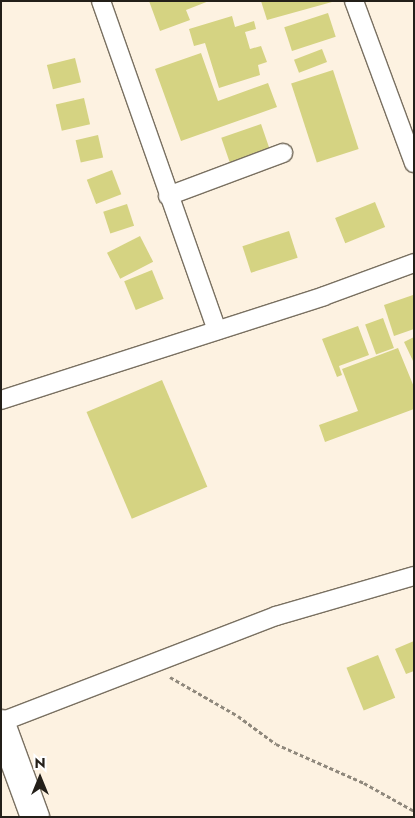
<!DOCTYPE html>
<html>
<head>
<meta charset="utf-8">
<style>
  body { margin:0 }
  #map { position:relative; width:415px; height:818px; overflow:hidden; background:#fdf2e1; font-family:Jost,sans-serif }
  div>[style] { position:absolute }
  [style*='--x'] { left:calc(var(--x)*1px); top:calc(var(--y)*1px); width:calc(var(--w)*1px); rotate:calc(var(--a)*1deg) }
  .building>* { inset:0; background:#d5d382; transform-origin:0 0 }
  .path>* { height:3px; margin-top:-1.5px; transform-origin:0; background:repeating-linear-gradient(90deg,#8f887c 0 4px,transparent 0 6.5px) }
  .roads { filter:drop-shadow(1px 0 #797061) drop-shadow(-1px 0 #797061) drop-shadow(0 1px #797061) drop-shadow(0 -1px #797061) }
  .street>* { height:18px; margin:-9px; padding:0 9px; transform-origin:9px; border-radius:9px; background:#fff }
  .highway>* { height:28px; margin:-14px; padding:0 14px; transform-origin:14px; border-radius:14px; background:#fff }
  span { translate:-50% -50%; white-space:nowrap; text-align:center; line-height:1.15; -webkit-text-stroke:5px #fff; paint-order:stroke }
  .frame { position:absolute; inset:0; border:2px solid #231f19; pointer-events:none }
  .north { position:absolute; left:15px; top:753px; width:50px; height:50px; -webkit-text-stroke:4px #fff; paint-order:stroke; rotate:0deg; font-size:14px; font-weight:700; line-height:20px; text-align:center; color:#231f19 }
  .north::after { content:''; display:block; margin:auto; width:18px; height:22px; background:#231f19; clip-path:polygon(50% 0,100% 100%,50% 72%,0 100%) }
</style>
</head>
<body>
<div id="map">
  <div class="building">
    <div style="clip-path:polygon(149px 1px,209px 1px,186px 10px,190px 20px,160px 31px)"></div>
    <div style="clip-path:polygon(261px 1px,332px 1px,332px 2px,267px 20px)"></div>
    <div style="left:328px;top:13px;width:25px;height:46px;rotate:72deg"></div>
    <div style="clip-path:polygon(232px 16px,235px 27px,254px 21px,256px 29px,245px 32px,250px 49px,261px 46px,267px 62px,258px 65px,260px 75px,219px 88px,205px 43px,194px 46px,189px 29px)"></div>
    <div style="left:322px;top:49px;width:14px;height:30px;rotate:69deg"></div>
    <div style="clip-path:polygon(201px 53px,218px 101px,268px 83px,277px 107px,181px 141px,155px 69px)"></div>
    <div style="left:75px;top:58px;width:25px;height:29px;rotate:76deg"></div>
    <div style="left:333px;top:70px;width:83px;height:44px;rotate:72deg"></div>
    <div style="left:84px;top:98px;width:27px;height:29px;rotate:77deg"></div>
    <div style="left:261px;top:124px;width:28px;height:42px;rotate:71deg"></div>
    <div style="left:98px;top:135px;width:23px;height:23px;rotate:77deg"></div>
    <div style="left:112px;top:170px;width:26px;height:27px;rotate:69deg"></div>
    <div style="left:375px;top:202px;width:27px;height:43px;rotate:68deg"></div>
    <div style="left:127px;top:204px;width:23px;height:25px;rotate:72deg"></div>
    <div style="left:289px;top:231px;width:28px;height:49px;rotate:72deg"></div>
    <div style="left:140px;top:236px;width:29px;height:37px;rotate:63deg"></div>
    <div style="left:152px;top:270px;width:31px;height:30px;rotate:68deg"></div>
    <div style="clip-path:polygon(413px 295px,414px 329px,394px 336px,384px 305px)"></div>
    <div style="left:383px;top:318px;width:32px;height:19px;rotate:70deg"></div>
    <div style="clip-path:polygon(358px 326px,369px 355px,339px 366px,342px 375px,337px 377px,322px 339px)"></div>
    <div style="clip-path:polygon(414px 337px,414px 363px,404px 342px)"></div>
    <div style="clip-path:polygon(398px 348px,414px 387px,414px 409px,325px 442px,319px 425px,358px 411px,342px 369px)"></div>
    <div style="left:162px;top:380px;width:116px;height:82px;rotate:67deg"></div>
    <div style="clip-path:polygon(414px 641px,414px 671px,406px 674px,395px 649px)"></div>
    <div style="left:378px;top:655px;width:46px;height:34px;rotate:68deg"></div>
  </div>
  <div class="path">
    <div style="--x:170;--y:677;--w:78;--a:29.8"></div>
    <div style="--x:238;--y:716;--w:47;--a:36.4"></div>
    <div style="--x:276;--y:744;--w:96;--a:23.9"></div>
    <div style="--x:364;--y:783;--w:57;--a:29.2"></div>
  </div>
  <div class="roads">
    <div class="street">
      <div style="--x:101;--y:1;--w:349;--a:70.6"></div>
      <div style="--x:354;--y:1;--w:173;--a:69.7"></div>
      <div style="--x:168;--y:196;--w:123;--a:-20.5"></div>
      <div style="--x:1;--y:400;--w:339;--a:-17.8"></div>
      <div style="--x:324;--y:296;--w:96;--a:-20.1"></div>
      <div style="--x:1;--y:722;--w:295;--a:-21.1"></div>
      <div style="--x:276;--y:616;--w:144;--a:-16.2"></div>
    </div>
    <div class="highway">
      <div style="--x:1;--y:724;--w:99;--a:69.9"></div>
    </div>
  </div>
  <div class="frame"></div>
  <div class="north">N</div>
</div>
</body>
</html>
